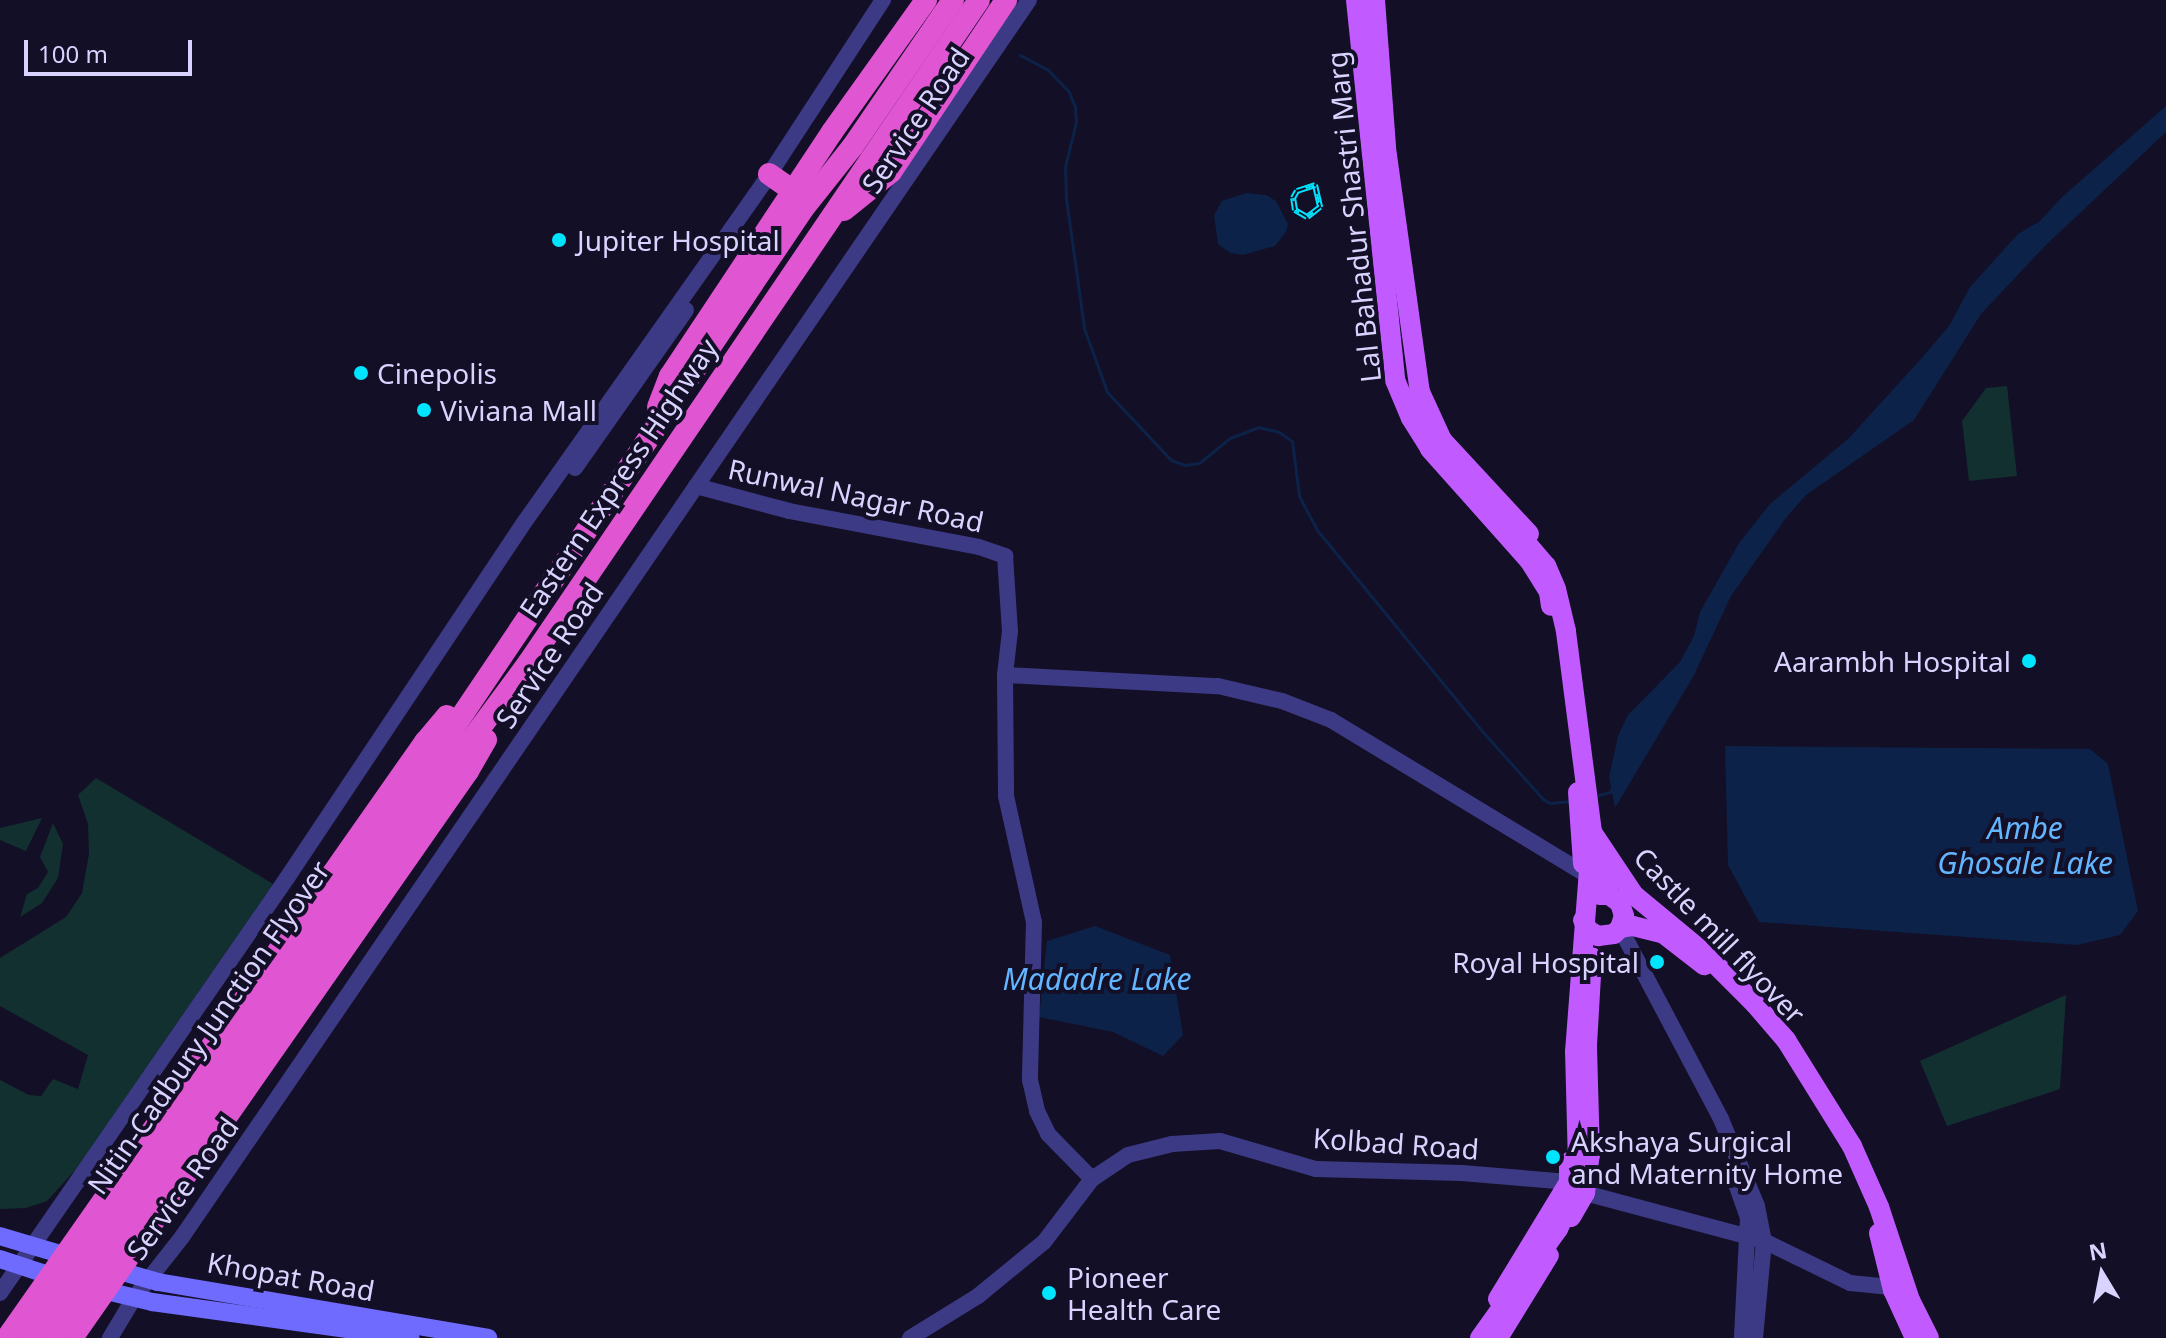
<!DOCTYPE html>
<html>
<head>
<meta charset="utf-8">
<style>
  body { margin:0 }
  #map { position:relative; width:2166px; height:1338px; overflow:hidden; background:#130f26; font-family:"Noto Sans",sans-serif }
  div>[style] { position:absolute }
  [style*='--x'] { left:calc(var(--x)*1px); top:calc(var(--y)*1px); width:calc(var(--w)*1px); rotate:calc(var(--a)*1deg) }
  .green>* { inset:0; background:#12302f }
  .water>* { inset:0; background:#0c2248 }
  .stream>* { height:3px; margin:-1.5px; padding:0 1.5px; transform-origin:1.5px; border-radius:1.5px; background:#0c2248 }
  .tertiary>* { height:16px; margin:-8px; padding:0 8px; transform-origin:8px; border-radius:8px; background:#3d3a85 }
  .secondary>* { height:18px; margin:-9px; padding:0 9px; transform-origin:9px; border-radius:9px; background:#6f6bff }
  .primary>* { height:20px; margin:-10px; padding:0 10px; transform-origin:10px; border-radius:10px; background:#c25bff }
  .trunk>* { height:22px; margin:-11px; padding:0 11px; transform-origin:11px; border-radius:11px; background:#e055d1 }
  .rail>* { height:6px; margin-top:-3px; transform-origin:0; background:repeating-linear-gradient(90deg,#130f26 0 9px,#00e5ff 0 18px); box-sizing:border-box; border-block:2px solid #00e5ff }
  .primary-bridge>* { height:20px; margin:-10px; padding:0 10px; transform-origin:10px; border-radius:10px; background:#c25bff }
  .trunk-bridge>* { height:22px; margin:-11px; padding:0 11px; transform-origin:11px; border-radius:11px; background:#e055d1 }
  .dots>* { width:22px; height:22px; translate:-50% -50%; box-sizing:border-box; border:4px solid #130f26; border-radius:50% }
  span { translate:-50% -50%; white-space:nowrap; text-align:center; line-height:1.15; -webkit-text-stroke:8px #130f26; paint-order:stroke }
  .street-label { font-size:28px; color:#d9d4ff }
  .poi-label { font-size:28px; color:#d9d4ff }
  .left { translate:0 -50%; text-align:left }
  .right { translate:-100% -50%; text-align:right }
  .water-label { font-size:30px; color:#62b6ff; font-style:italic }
  .north { position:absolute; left:2062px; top:1234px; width:80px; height:80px; -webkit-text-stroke:6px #130f26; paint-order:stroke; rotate:350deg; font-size:22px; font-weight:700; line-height:32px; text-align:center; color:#d9d4ff }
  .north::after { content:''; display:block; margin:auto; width:28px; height:36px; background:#d9d4ff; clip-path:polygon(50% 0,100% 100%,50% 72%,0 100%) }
  .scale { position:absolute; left:24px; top:40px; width:168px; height:36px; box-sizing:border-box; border:4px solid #d9d4ff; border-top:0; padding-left:10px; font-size:24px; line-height:28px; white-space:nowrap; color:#d9d4ff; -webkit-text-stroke:6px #130f26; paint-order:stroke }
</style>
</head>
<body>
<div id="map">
  <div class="green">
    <div style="clip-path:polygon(2007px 386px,2017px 476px,1969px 481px,1962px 421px,1986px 388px)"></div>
    <div style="clip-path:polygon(96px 778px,273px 884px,78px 1167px,47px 1201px,26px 1208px,0 1209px,0 1080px,29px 1095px,41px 1096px,53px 1079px,78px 1089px,88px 1055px,0 1006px,0 958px,66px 917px,82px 893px,89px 854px,88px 824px,78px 795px)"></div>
    <div style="clip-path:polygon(42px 818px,26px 851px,0 840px,0 828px)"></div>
    <div style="clip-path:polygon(53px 823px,63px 844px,58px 878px,42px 903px,20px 917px,27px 894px,38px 888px,48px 872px,40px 857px)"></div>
    <div style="clip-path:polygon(2066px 995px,2060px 1089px,1947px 1126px,1920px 1061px)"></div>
  </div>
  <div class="water">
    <div style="clip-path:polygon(2166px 106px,2166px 132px,2045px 246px,1981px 314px,1914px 420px,1806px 495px,1785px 519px,1731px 596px,1693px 677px,1615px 808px,1609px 777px,1618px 736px,1628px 715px,1680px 662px,1694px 636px,1700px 612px,1739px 543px,1770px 504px,1848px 439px,1919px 361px,1949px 326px,1970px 287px,2018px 234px,2040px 221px,2062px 197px)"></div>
    <div style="clip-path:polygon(1246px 193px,1266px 195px,1276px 201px,1288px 224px,1286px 232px,1275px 246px,1243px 255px,1230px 253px,1218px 244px,1214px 215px,1222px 201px)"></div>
    <div style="clip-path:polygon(1725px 746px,2090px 749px,2108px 764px,2138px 911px,2120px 935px,2077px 945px,1759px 922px,1728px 865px)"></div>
    <div style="clip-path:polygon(1095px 926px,1170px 955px,1183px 1035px,1163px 1056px,1113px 1032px,1039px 1017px,1047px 941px)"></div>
  </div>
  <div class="stream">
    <div style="--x:1020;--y:55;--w:32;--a:28"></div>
    <div style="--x:1048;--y:70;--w:30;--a:46"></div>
    <div style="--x:1069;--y:92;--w:16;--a:68"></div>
    <div style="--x:1075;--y:107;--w:15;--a:86"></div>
    <div style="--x:1076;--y:122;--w:46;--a:103.7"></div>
    <div style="--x:1065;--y:167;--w:31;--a:88"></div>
    <div style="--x:1066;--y:198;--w:131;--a:82.1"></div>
    <div style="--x:1084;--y:328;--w:68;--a:70.2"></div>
    <div style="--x:1107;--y:392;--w:93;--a:46.7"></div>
    <div style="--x:1171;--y:460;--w:15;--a:20"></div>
    <div style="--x:1185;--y:465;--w:14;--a:-8"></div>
    <div style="--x:1199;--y:463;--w:40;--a:-39"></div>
    <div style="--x:1230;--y:438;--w:30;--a:-21"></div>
    <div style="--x:1258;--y:427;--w:22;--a:13"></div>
    <div style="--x:1279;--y:432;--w:16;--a:35"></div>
    <div style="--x:1292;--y:441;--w:55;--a:82.7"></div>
    <div style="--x:1299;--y:496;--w:38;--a:62"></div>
    <div style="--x:1317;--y:530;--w:260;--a:50.6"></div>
    <div style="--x:1482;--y:731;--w:91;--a:48.1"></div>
    <div style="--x:1543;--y:799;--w:8;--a:30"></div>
    <div style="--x:1550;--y:803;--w:22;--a:-5"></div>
    <div style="--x:1595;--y:796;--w:16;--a:-15"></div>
    <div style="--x:1610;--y:792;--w:4;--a:-63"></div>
  </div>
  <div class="tertiary">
    <div style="--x:575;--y:468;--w:193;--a:-54.9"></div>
    <div style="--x:696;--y:486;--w:96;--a:15"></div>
    <div style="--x:789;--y:511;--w:193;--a:10.7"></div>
    <div style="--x:979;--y:547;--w:28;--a:19"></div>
    <div style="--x:1005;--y:556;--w:75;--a:86.2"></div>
    <div style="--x:1010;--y:631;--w:44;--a:96.5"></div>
    <div style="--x:1005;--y:675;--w:121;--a:89.5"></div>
    <div style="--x:1006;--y:796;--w:129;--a:77.5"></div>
    <div style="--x:1034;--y:922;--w:158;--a:91.5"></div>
    <div style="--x:1030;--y:1080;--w:32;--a:77"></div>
    <div style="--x:1037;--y:1111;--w:25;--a:64"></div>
    <div style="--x:1048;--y:1134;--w:63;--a:45.6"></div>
    <div style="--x:1005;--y:675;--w:213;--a:3"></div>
    <div style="--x:1218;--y:686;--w:66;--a:13.2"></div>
    <div style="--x:1282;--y:701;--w:53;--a:21.2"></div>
    <div style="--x:1331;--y:720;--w:296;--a:31.2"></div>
    <div style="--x:1620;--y:928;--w:216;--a:62.1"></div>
    <div style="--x:1721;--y:1119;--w:94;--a:67.5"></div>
    <div style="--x:1757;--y:1206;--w:36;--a:79"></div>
    <div style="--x:1764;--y:1241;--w:97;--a:95.3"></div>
    <div style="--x:1733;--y:1175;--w:46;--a:70.8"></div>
    <div style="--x:1748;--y:1218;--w:120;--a:92.9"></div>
    <div style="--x:0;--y:1293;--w:505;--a:-55.33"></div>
    <div style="--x:287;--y:878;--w:430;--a:-56.3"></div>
    <div style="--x:526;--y:520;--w:411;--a:-54.8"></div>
    <div style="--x:763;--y:184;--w:220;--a:-56.9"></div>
    <div style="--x:110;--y:1338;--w:47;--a:-59"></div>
    <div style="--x:134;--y:1298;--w:78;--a:-51.8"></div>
    <div style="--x:182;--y:1237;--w:1499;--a:-55.6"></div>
    <div style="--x:910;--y:1338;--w:80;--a:-31.7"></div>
    <div style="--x:978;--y:1296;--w:85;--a:-39.3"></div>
    <div style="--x:1044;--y:1242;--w:79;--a:-52.7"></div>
    <div style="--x:1092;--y:1179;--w:43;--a:-33.7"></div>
    <div style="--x:1128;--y:1155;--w:45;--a:-14"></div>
    <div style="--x:1172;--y:1144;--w:48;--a:-3.6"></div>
    <div style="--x:1220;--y:1141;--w:100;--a:16.3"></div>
    <div style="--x:1316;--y:1169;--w:146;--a:1.6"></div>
    <div style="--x:1462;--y:1173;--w:107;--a:4.8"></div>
    <div style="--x:1569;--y:1182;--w:19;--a:35"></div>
    <div style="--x:1585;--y:1193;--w:185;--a:15"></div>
    <div style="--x:1764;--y:1241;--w:96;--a:26"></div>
    <div style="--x:1850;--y:1283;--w:51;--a:5.6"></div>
  </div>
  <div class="secondary">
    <div style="--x:0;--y:1236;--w:80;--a:16.6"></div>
    <div style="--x:0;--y:1259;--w:64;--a:18.2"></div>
    <div style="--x:109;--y:1268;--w:51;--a:15.9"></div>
    <div style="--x:158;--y:1282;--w:335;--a:9.6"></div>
    <div style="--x:94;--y:1288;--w:60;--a:13.6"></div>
    <div style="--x:152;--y:1302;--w:261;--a:7.9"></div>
  </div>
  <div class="primary">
    <div style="--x:1356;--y:0;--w:382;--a:84.1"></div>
    <div style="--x:1395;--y:380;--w:41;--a:67.2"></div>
    <div style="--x:1411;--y:418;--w:36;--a:58"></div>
    <div style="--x:1430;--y:449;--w:149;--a:48.3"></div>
    <div style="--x:1529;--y:560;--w:38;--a:58"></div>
    <div style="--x:1549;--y:592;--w:14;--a:82"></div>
    <div style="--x:1375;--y:0;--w:148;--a:85.7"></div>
    <div style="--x:1386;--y:148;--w:246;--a:82.1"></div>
    <div style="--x:1420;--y:392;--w:53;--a:65.4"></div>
    <div style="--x:1442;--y:440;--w:128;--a:47.2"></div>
    <div style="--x:1578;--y:792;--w:72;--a:86"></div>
    <div style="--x:1600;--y:845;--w:51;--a:79.8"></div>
    <div style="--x:1583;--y:920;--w:11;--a:63"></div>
    <div style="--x:1588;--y:930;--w:12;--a:31"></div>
    <div style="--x:1598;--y:936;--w:16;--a:-7"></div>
    <div style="--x:1614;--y:934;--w:8;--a:-45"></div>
    <div style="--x:1620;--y:928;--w:13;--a:-72"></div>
    <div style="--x:1624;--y:916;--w:14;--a:-107"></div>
    <div style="--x:1620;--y:903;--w:14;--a:-144"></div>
    <div style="--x:1609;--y:895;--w:10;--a:180"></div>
    <div style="--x:1620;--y:928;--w:13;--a:-9"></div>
    <div style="--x:1633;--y:926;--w:32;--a:14"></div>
    <div style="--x:1664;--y:934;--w:51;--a:37.8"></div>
    <div style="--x:1571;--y:1217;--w:28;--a:-60"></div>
    <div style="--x:1585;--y:1193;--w:38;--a:-83"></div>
    <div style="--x:1590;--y:1155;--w:110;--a:-91.6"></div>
    <div style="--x:1587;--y:1045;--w:88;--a:-86.7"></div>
    <div style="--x:1879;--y:1233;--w:59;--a:76.2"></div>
    <div style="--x:1893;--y:1290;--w:53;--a:65.4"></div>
    <div style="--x:1498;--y:1299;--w:137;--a:-58.7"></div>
    <div style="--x:1569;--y:1182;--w:20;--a:-90"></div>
    <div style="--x:1498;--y:1338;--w:97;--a:-58.4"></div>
  </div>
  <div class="trunk">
    <div style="--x:769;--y:174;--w:29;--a:35"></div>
    <div style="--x:844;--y:210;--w:60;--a:-39"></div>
    <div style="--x:891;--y:172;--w:207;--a:-56.2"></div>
    <div style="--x:658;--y:407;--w:33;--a:-69"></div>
    <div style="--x:670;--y:376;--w:293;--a:-56.4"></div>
    <div style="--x:832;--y:132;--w:162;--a:-54.5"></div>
    <div style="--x:438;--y:751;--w:653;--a:-56.04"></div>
    <div style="--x:803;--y:209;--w:80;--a:-51.6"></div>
    <div style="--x:853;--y:146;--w:177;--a:-55.6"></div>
    <div style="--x:455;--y:762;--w:124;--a:-53.5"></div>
    <div style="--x:529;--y:662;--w:800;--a:-55.79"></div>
    <div style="--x:7;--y:1338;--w:728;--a:-54.96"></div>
    <div style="--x:425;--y:742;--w:34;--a:-50"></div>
    <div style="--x:72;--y:1338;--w:692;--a:-55.07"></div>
    <div style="--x:468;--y:771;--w:36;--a:-60"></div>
  </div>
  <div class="rail">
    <div style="--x:1315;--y:185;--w:23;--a:77"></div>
    <div style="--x:1320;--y:207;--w:16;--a:142"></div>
    <div style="--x:1307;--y:217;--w:14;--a:-150"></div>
    <div style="--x:1295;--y:210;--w:12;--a:-99"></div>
    <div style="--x:1293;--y:198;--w:8;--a:-60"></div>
    <div style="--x:1297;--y:191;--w:19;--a:-18"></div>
  </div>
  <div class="primary-bridge">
    <div style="--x:1592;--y:832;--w:76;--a:56.3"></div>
    <div style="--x:1634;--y:895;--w:91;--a:39.6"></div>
    <div style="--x:1704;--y:953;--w:72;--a:45"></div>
    <div style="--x:1755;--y:1004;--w:48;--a:49.3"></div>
    <div style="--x:1786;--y:1040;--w:125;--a:58.1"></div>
    <div style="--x:1852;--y:1146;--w:67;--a:66.1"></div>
    <div style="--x:1879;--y:1207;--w:98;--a:71.6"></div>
    <div style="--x:1910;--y:1300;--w:42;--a:63.4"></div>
    <div style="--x:1480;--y:1338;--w:134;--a:-54.4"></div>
    <div style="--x:1558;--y:1229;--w:38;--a:-65"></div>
    <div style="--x:1574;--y:1195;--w:31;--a:-83"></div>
    <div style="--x:1578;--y:1164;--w:112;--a:-91.5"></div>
    <div style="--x:1575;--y:1052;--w:221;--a:-85.6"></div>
    <div style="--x:1592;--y:832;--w:203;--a:-97.4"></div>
    <div style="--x:1566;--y:631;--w:43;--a:-103.4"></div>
    <div style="--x:1556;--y:589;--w:25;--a:-113"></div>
    <div style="--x:1546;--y:566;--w:52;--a:-130.4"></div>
  </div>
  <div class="trunk-bridge">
    <div style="--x:27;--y:1338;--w:717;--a:-55"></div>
    <div style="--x:51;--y:1338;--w:704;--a:-54.95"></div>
  </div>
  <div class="dots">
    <div style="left:559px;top:240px;background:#00e5ff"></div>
    <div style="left:361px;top:373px;background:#00e5ff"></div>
    <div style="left:424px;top:410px;background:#00e5ff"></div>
    <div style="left:2029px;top:661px;background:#00e5ff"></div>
    <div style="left:1657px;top:962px;background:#00e5ff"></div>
    <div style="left:1553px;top:1157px;background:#00e5ff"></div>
    <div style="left:1049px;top:1293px;background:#00e5ff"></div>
  </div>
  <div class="street-label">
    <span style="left:915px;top:120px;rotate:-56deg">Service Road</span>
    <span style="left:1353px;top:217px;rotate:-96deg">Lal Bahadur Shastri Marg</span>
    <span style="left:618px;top:478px;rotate:-56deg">Eastern Express Highway</span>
    <span style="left:856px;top:495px;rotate:12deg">Runwal Nagar Road</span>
    <span style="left:549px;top:655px;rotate:-56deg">Service Road</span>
    <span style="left:1720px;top:935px;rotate:46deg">Castle mill flyover</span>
    <span style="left:208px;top:1027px;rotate:-55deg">Nitin-Cadbury Junction Flyover</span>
    <span style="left:1396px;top:1143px;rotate:4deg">Kolbad Road</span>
    <span style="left:182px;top:1188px;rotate:-54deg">Service Road</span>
    <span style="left:291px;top:1276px;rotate:10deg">Khopat Road</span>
  </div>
  <div class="poi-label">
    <span class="left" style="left:577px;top:240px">Jupiter Hospital</span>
    <span class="left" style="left:377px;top:373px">Cinepolis</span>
    <span class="left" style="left:440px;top:410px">Viviana Mall</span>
    <span class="right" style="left:2011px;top:661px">Aarambh Hospital</span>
    <span class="right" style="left:1639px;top:962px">Royal Hospital</span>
    <span class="left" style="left:1571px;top:1157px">Akshaya Surgical<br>and Maternity Home</span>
    <span class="left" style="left:1067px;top:1293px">Pioneer<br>Health Care</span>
  </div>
  <div class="water-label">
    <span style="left:2025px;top:845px">Ambe<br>Ghosale Lake</span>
    <span style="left:1097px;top:979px">Madadre Lake</span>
  </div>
  <div class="north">N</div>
  <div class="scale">100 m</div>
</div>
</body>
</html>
